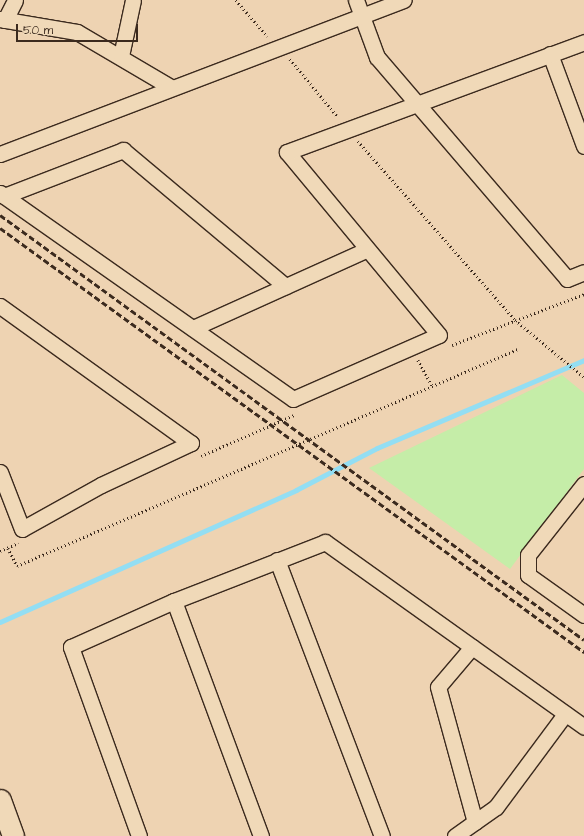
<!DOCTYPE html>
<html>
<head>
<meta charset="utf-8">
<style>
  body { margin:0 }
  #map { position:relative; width:584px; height:836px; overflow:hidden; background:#eed3b2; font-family:"Architects Daughter",sans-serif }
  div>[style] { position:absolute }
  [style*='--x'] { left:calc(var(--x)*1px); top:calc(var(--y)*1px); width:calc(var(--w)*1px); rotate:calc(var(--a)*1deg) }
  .green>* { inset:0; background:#c5eda8 }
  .stream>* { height:5px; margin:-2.5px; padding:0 2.5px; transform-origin:2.5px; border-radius:2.5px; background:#93def3 }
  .path>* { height:2.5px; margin-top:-1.25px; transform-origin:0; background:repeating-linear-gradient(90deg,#3b2a1e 0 1px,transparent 0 4px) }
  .roads { filter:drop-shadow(1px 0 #3b2a1e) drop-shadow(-1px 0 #3b2a1e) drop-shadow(0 1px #3b2a1e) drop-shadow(0 -1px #3b2a1e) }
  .street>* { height:15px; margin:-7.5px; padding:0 7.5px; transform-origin:7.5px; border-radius:7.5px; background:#f0d9b8 }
  .secondary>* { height:21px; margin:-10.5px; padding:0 10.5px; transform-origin:10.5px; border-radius:10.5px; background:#f0d9b8 }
  .rail>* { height:3px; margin-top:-1.5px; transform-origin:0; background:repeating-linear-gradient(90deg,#3b2a1e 0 6px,transparent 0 9px) }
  span { translate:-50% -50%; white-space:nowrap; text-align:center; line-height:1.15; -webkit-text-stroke:4px #f0d9b8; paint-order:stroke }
  .scale { position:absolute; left:16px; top:24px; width:122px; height:18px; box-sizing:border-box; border:2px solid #3b2a1e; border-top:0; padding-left:5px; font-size:12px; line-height:14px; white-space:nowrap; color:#3b2a1e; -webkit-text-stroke:3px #f0d9b8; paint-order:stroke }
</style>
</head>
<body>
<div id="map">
  <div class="green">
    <div style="clip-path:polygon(562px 375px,584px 393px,584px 469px,510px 569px,369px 468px)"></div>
  </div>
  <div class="stream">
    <div style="--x:0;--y:622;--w:324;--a:-24"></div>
    <div style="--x:296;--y:490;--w:91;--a:-27.4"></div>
    <div style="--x:377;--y:448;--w:225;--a:-23"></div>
  </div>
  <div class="path">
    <div style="--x:236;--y:0;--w:48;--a:49.3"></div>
    <div style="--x:290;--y:59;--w:75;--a:50.4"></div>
    <div style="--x:358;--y:141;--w:238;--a:48.7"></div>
    <div style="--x:515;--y:320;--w:89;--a:39.6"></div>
    <div style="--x:452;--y:345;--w:142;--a:-21.1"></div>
    <div style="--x:418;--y:360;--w:31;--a:61"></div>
    <div style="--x:201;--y:456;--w:102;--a:-23.8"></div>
    <div style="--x:8;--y:548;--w:20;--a:63"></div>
    <div style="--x:17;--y:566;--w:546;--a:-23.42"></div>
    <div style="--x:0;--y:551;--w:20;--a:-24"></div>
  </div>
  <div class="roads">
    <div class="street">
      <div style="--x:356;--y:0;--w:61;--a:69.8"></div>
      <div style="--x:377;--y:57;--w:292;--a:49.4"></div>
      <div style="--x:567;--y:279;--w:18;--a:-22"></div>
      <div style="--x:0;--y:19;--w:78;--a:9.6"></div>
      <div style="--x:77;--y:32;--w:110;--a:30.5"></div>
      <div style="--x:5;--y:20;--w:22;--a:-63"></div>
      <div style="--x:550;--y:54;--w:98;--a:69.7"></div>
      <div style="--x:121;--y:56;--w:57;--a:-77.9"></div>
      <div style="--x:0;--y:154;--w:432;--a:-20.9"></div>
      <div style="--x:0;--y:193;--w:358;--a:35.1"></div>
      <div style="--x:293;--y:399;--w:159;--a:-23.7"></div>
      <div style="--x:439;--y:335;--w:238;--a:-129.7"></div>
      <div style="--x:287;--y:152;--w:317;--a:-20.3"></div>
      <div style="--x:4;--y:196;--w:128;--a:-21.1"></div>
      <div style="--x:123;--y:150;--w:212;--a:40"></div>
      <div style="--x:0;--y:306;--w:235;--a:35.7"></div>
      <div style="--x:191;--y:443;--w:99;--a:155"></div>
      <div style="--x:101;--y:485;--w:90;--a:150.9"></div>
      <div style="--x:22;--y:529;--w:61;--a:-111.1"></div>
      <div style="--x:193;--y:328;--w:190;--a:-24.3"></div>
      <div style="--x:584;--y:484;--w:90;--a:128.3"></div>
      <div style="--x:528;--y:555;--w:20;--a:90"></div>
      <div style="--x:528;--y:575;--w:69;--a:35.5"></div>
      <div style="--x:277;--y:560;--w:295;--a:69.2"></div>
      <div style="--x:174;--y:601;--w:251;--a:69.7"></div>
      <div style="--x:472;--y:647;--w:52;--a:130.4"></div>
      <div style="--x:438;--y:687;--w:140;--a:74.7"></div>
      <div style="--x:139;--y:836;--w:201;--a:-109.8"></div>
      <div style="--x:71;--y:647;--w:113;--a:-24.1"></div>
      <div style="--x:174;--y:601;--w:162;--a:-21.3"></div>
      <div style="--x:325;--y:542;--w:318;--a:35.5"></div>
      <div style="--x:455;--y:836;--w:50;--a:-35.3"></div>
      <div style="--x:496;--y:807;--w:116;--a:-53.4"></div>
    </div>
    <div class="secondary">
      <div style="--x:0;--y:800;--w:38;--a:70"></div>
    </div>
  </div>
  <div class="rail">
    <div style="--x:0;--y:215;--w:722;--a:36.04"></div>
    <div style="--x:0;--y:228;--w:722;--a:35.98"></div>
  </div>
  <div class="scale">50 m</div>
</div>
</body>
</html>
